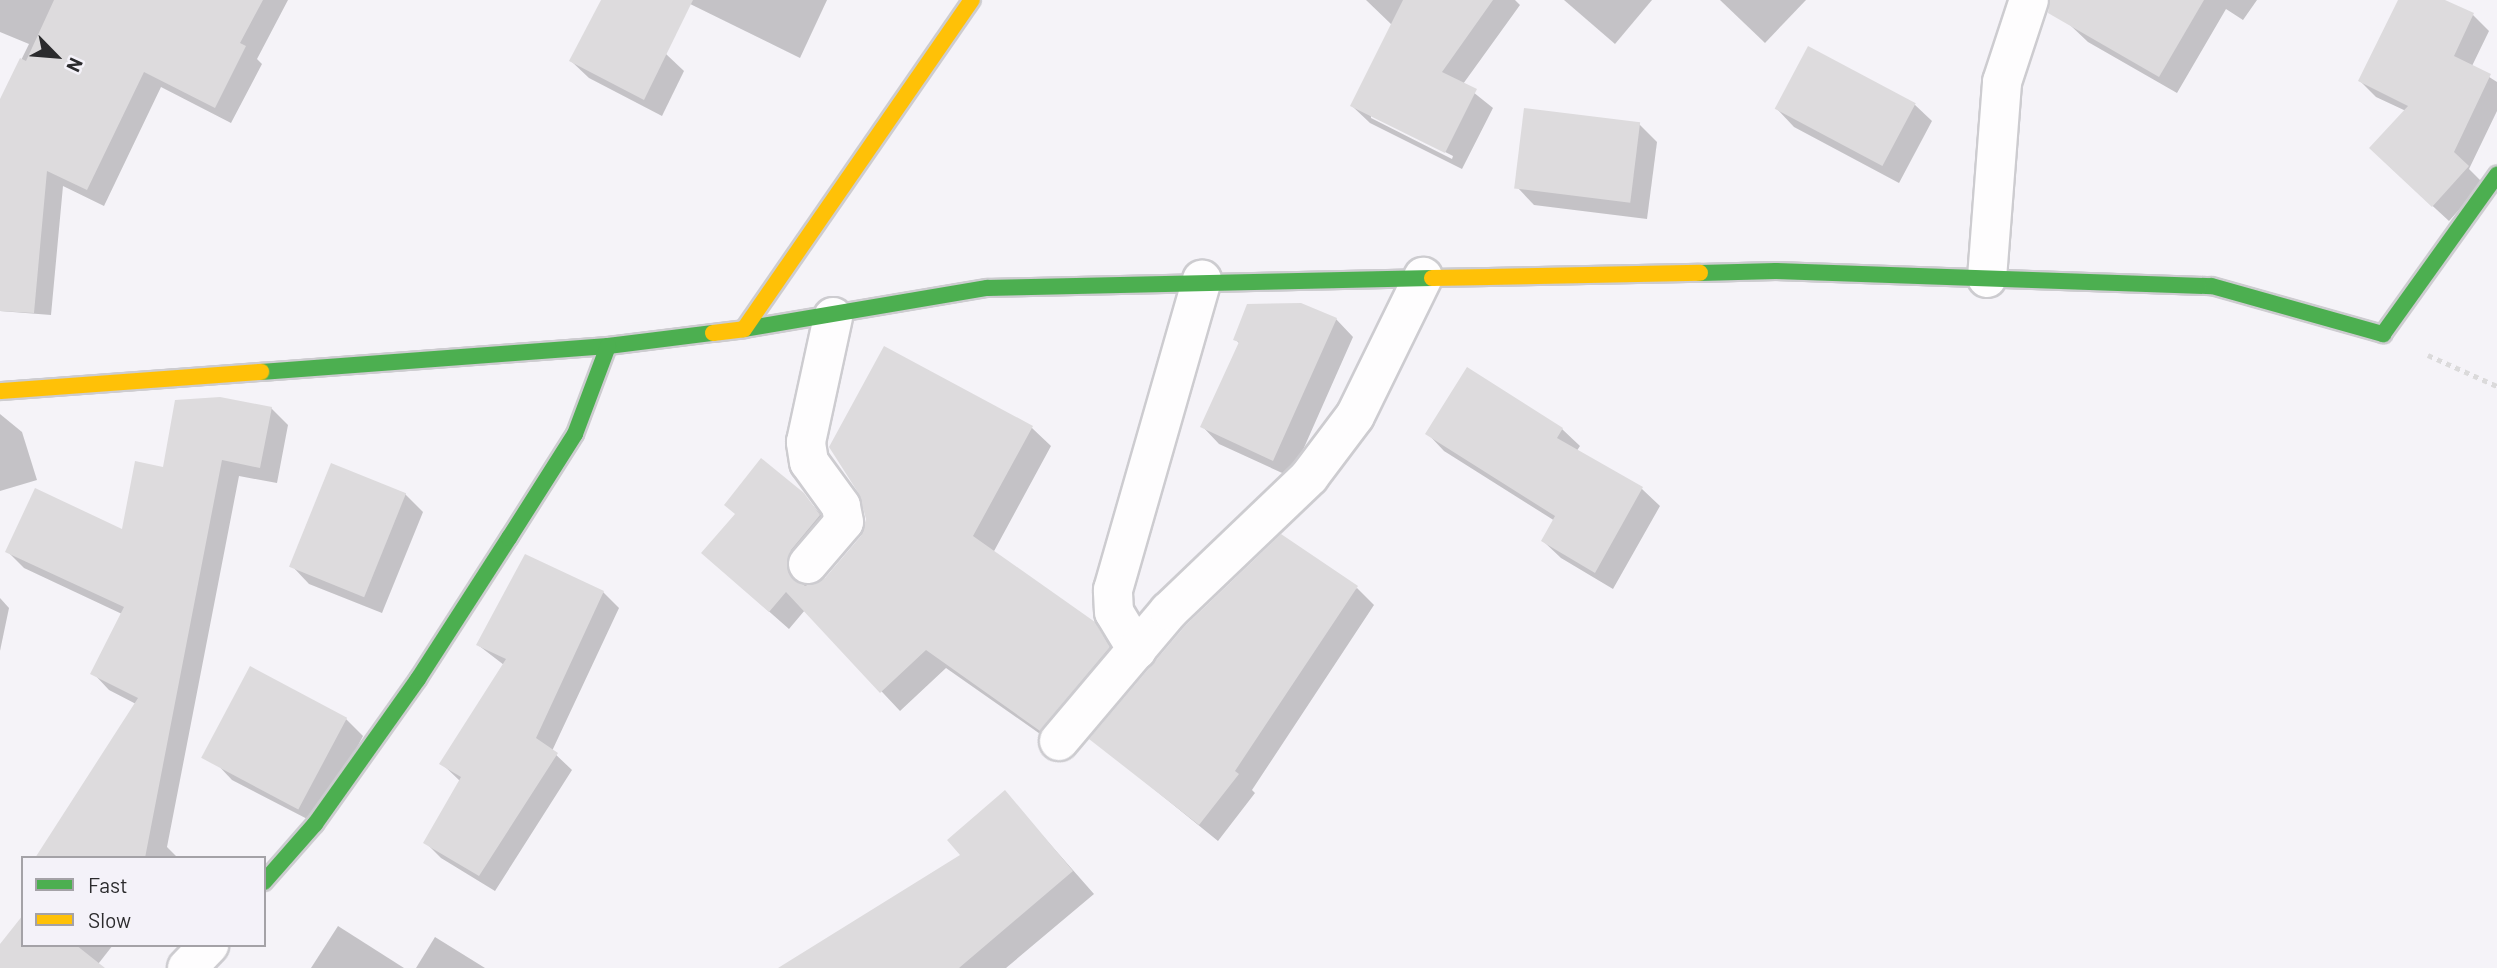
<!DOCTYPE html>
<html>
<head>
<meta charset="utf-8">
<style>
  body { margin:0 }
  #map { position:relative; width:2497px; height:968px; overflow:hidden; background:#f5f3f8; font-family:Barlow,sans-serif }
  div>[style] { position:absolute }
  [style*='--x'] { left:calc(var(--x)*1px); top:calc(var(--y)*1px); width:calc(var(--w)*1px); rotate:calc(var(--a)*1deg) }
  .shadow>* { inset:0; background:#0003 }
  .building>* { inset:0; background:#dddbdd; transform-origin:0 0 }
  .path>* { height:4.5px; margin-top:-2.25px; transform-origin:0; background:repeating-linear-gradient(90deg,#dbdadb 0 5px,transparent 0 10px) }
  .roads { filter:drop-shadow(2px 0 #cdccd0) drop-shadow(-2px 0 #cdccd0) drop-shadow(0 2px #cdccd0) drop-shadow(0 -2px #cdccd0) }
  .street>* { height:38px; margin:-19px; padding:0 19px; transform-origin:19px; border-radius:19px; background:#fefdfe }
  .fast>* { height:16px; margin:-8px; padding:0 8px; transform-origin:8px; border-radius:8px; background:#4caf50 }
  .slow>* { height:16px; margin:-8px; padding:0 8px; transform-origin:8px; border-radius:8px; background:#ffc107 }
  span { translate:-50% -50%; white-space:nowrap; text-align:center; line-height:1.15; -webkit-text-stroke:7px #f4f2f9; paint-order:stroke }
  .legend { position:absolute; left:21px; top:856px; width:245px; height:91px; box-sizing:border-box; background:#f4f2f9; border:2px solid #a4a2a7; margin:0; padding:9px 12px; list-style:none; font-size:21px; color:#2b2b2d }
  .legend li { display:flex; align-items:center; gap:14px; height:35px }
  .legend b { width:35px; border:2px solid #a4a2a7 }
  .north { position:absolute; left:21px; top:21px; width:70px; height:70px; -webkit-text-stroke:5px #f4f2f9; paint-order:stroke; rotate:115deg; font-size:19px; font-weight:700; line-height:28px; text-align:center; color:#2b2b2d }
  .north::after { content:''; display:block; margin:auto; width:24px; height:32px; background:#2b2b2d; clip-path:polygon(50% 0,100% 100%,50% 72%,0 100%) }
</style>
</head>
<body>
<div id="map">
  <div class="shadow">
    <div style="clip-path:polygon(0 0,288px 0,257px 59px,262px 64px,231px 123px,161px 87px,104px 206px,63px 186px,51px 315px,0 311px,0 103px,29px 44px,0 32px)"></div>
    <div style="clip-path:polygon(682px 0,827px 0,800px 58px)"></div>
    <div style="clip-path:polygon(evenodd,1366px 0,1515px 0,1520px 5px,1463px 84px,1493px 108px,1462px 169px,1370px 123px,1352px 106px,1392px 25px,1366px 0,1371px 114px,1453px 156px,1452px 159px,1371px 118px,1371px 114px)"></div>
    <div style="clip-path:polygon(1564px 0,1652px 0,1615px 44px)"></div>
    <div style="clip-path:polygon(1720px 0,1806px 0,1765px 43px)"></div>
    <div style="clip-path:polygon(2085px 0,2257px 0,2243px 20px,2226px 9px,2177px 93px,2088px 42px,2070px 25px)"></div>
    <div style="clip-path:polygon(2399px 0,2441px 0,2473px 15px,2489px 31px,2472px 66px,2497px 82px,2497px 111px,2469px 169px,2483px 183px,2449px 221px,2387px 164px,2406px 111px,2376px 97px,2360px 81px)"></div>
    <div style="clip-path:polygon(666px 54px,684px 71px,662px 116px,589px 78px,571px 61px)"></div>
    <div style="clip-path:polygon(1914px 104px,1932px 121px,1899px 183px,1794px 127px,1777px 109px)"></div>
    <div style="clip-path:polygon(1639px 124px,1657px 142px,1647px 219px,1534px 205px,1517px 187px)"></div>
    <div style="clip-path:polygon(1336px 319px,1353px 337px,1291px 477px,1219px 444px,1202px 426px,1240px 344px,1235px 339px)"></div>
    <div style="clip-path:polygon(885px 348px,1032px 428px,1051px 446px,993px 553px,1094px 624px,1128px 667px,1060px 748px,946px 668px,900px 711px,805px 610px,789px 629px,703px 553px,736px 515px,803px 494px,838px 535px,809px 570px,807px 587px,826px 580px,862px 537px,867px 519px)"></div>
    <div style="clip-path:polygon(271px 408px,288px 425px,277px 483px,239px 476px,167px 847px,178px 858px,40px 858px,136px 704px,109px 690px,93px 673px,122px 614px,24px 568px,7px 551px,123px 532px,164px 469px)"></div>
    <div style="clip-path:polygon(0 414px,22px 432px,37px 480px,0 491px)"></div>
    <div style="clip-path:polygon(1562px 429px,1580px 446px,1576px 452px,1642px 489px,1660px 506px,1613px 589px,1561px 558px,1543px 541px,1555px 521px,1444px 451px,1427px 433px)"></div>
    <div style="clip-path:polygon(405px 494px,423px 512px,382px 613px,309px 584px,292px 566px)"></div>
    <div style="clip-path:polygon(1357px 588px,1374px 605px,1252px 790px,1255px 793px,1218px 841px,1092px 739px)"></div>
    <div style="clip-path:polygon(603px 592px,619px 608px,552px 751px,572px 770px,495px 891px,441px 858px,425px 842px,460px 781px,441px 763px,504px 665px,478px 645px)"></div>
    <div style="clip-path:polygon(0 598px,9px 608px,0 651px)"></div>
    <div style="clip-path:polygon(346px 719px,363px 736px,317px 824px,232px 780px,215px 762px)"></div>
    <div style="clip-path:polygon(1005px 793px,1094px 894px,1006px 968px,781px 968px,962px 855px)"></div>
    <div style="clip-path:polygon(338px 926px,404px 968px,311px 968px)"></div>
    <div style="clip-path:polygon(435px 937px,485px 968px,416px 968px)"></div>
    <div style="clip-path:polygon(113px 945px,95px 968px,0 968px,0 947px)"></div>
  </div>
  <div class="building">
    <div style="clip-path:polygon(54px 0,263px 0,240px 43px,246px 46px,215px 108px,144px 72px,87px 190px,47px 171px,34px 313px,0 311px,0 99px,20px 58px,26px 61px)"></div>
    <div style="clip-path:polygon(601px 0,693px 0,644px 100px,569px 61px)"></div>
    <div style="clip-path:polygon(1403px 0,1493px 0,1442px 72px,1477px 89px,1445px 153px,1350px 106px)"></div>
    <div style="clip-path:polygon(2050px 0,2204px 0,2159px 77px,2048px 13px)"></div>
    <div style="clip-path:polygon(2398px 0,2445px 0,2474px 13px,2454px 56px,2491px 74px,2454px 152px,2469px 166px,2432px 207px,2369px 148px,2408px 106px,2358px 81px)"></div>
    <div style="left:1808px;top:46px;width:122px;height:71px;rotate:28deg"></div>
    <div style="left:1524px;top:108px;width:117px;height:81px;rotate:7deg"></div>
    <div style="clip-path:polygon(1301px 303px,1337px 318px,1273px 461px,1200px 427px,1239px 342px,1233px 340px,1247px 304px)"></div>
    <div style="clip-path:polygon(884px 346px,1033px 426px,973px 536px,1095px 622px,1110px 647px,1040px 731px,926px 650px,880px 693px,786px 592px,769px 612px,701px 553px,735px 514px,724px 505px,761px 458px,804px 493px,820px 515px,791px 550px,788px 572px,805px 586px,825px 578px,861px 536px,866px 519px,859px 494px,829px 447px)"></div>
    <div style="clip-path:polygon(1467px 367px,1563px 428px,1557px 438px,1643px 487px,1595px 573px,1541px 541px,1555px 516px,1425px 434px)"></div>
    <div style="clip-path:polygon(220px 397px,272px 407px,260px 468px,222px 460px,145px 858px,35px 858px,138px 698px,90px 674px,124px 607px,5px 552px,35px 488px,122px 529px,135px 461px,163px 467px,175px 400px)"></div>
    <div style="left:331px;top:463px;width:81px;height:112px;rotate:22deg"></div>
    <div style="clip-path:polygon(1281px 534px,1358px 586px,1235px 771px,1239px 774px,1199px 825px,1089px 739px,1185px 626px)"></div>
    <div style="clip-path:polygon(525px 554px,604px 591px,536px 738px,558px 753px,479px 876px,423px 843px,461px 777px,439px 764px,506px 659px,476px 645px)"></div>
    <div style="left:250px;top:666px;width:110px;height:104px;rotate:28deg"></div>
    <div style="clip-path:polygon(1005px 790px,1073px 871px,959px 968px,778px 968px,960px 855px,947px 840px)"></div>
    <div style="clip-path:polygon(23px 915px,23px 945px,76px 945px,105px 968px,0 968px,0 944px)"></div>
  </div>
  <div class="path">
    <div style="--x:2428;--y:355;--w:76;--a:24.2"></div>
  </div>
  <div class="roads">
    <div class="street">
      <div style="--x:1987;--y:278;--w:197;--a:-85.6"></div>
      <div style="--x:2002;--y:82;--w:86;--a:-71.8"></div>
      <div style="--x:808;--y:564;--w:55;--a:-49.4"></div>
      <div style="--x:844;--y:522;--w:16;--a:-101"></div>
      <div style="--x:841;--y:506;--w:54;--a:-126"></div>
      <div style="--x:809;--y:462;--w:20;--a:-99"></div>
      <div style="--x:806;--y:442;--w:128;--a:-77.8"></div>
      <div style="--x:1137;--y:650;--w:44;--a:-121.2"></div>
      <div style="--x:1114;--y:612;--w:22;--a:-93"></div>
      <div style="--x:1113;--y:590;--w:323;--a:-74"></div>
      <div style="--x:1059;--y:741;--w:170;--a:-49.8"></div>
      <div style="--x:1169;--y:611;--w:194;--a:-43.7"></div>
      <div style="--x:1309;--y:477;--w:76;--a:-53"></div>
      <div style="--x:1355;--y:416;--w:155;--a:-63.9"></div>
      <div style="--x:187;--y:968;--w:32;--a:-46"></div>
    </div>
    <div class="fast">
      <div style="--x:1700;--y:273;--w:76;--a:-1.5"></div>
      <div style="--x:1776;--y:271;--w:436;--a:2"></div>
      <div style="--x:2212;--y:286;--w:178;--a:15.7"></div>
      <div style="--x:2383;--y:334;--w:196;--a:-54.4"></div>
      <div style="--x:744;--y:329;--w:246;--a:-9.6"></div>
      <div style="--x:987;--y:288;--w:445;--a:-1.3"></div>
      <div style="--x:261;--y:372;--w:348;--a:-4.3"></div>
      <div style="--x:608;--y:346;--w:106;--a:-7.1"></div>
      <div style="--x:264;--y:882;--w:77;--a:-48.7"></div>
      <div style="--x:315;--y:824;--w:178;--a:-54.6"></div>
      <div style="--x:418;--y:679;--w:168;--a:-57.2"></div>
      <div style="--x:509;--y:538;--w:123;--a:-57.6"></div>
      <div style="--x:575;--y:434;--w:94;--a:-69.4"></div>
    </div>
    <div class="slow">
      <div style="--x:1432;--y:278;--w:268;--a:-1.1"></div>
      <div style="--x:713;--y:333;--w:31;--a:-7"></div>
      <div style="--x:744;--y:329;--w:400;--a:-55.3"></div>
      <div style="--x:0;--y:391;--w:262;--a:-4.2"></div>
    </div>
  </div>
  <ul class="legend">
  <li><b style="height:9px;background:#4caf50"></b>Fast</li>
  <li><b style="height:9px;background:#ffc107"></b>Slow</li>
  </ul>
  <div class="north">N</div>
</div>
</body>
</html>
